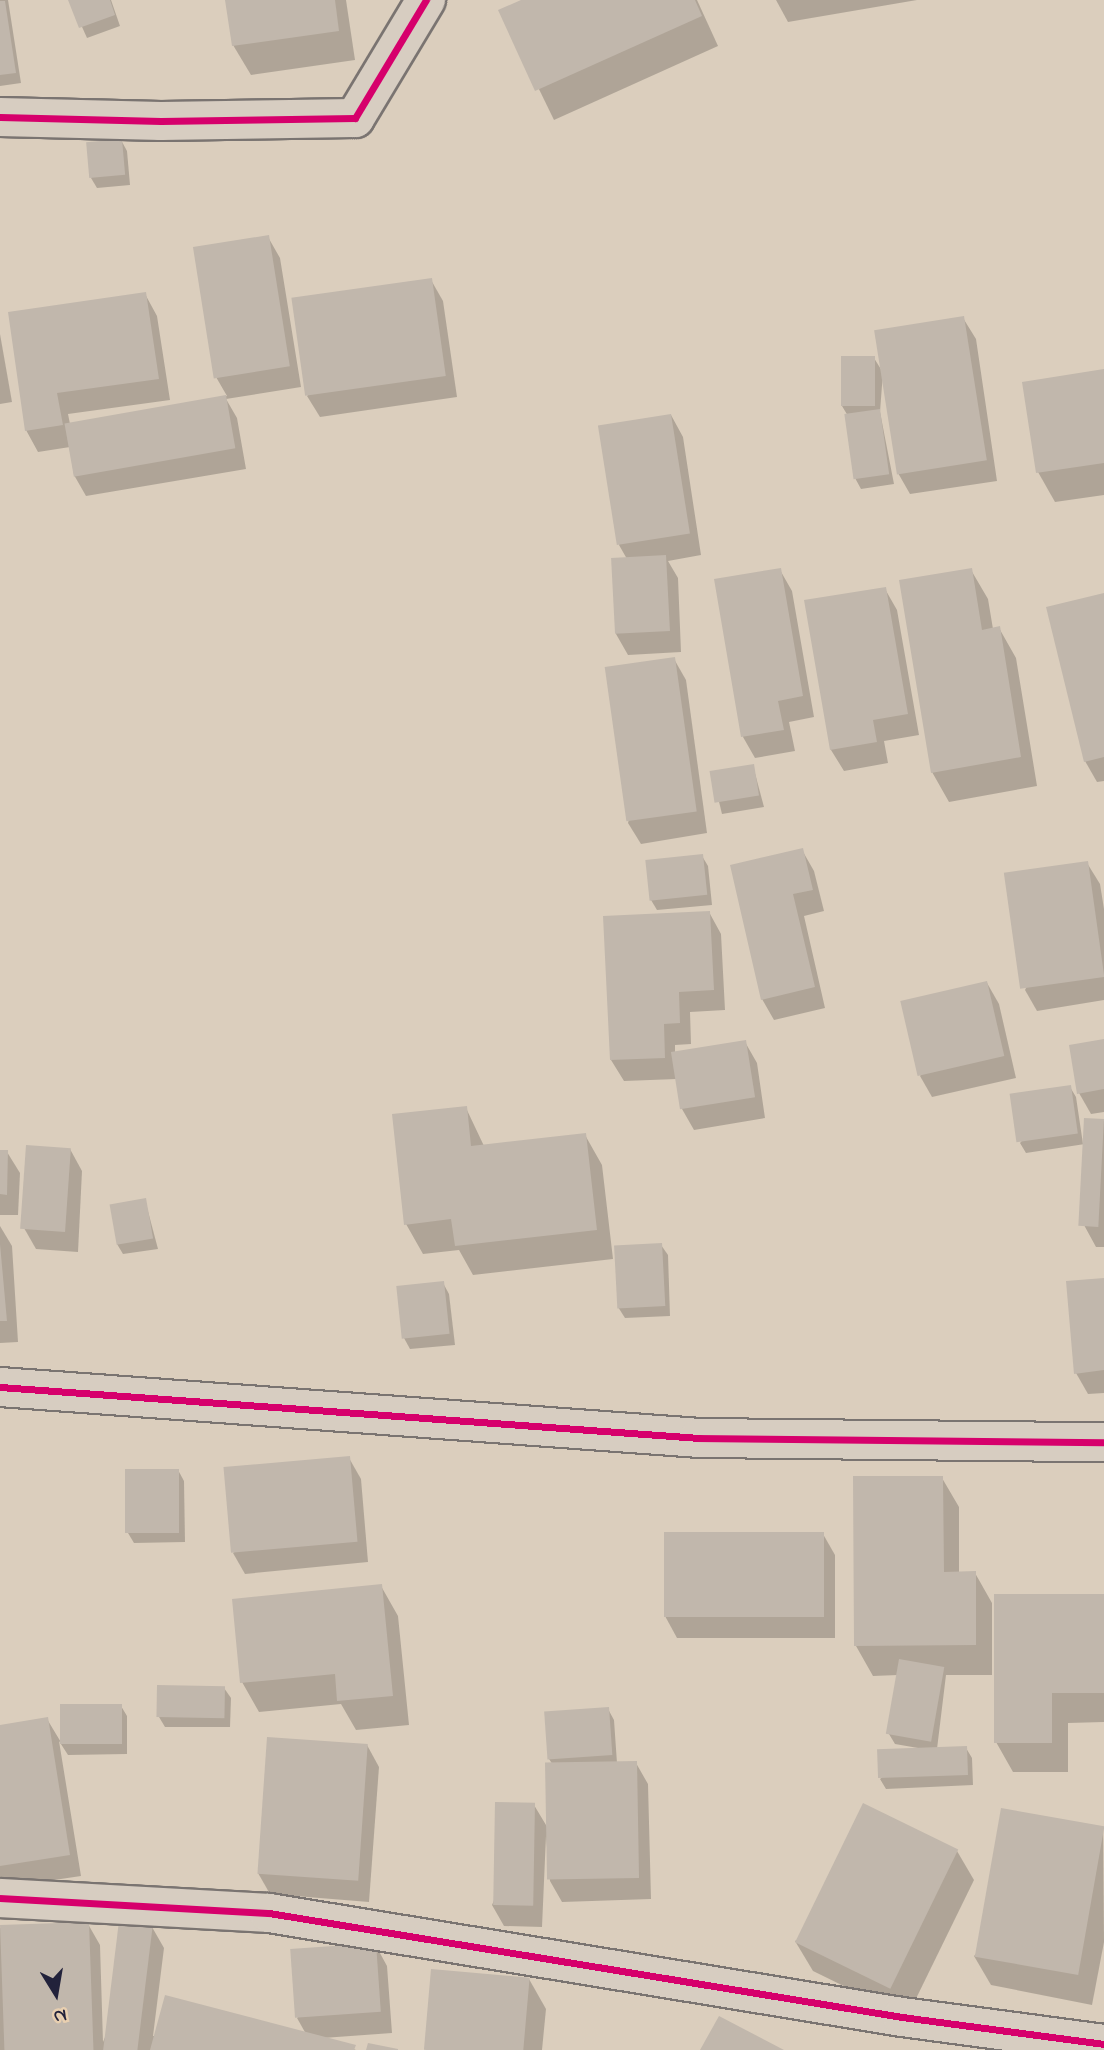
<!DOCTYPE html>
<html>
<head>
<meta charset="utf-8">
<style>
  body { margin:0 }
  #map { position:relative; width:1104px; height:2050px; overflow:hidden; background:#dbcebd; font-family:"Indie Flower",sans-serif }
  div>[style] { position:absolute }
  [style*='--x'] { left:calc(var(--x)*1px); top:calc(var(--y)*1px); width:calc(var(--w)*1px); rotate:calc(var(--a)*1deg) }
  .shadow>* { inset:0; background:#0003 }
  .building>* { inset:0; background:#c1b7ac; transform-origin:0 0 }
  .roads { filter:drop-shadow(2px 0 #7a7471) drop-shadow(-2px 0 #7a7471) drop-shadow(0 2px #7a7471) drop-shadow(0 -2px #7a7471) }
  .street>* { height:38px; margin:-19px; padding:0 19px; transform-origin:19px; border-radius:19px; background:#d7cdc1 }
  .cycleway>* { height:7px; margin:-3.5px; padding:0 3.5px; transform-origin:3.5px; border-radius:3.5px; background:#d6006c }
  span { translate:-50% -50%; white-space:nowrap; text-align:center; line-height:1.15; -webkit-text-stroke:6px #e8cfb0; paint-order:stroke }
  .north { position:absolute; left:21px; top:1959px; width:70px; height:70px; -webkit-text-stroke:5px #e8cfb0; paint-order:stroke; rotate:169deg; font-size:19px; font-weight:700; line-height:28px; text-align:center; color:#22223b }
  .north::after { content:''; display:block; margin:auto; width:24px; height:32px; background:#22223b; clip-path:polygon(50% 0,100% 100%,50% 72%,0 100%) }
</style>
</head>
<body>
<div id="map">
  <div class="shadow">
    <div style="clip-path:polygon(0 0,8px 0,21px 83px,0 86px)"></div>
    <div style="clip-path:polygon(70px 0,111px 0,120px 26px,87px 38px)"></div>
    <div style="clip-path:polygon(227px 0,346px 0,355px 60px,251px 75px,233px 45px)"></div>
    <div style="clip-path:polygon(525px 0,697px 0,718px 46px,554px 120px,501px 11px)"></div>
    <div style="clip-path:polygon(776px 0,917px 0,788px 22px)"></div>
    <div style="clip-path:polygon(121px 140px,127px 151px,130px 185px,97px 188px,91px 178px)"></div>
    <div style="clip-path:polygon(268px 237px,280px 258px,301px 387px,226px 399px,237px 418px,246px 469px,86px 496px,74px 475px,70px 447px,38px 452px,26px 430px,10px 313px,145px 294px,157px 316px,170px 400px,68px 414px,70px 424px,227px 396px,216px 377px)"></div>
    <div style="clip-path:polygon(431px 280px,443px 301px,457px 397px,320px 417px,307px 396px)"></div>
    <div style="clip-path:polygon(963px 318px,976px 339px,997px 481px,910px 494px,898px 473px,883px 372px,880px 412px,894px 484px,861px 489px,855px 478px,848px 416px,842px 406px,874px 358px,882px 371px)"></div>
    <div style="clip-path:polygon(0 334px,12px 402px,0 404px)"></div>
    <div style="clip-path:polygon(1104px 371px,1104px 495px,1055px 502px,1038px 472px)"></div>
    <div style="clip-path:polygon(671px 415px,683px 437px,701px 555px,668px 561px,678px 578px,681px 652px,628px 655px,616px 634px,627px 559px,619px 545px)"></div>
    <div style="clip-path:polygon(780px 570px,792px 591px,814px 717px,789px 722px,795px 751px,755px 758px,743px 737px)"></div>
    <div style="clip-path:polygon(971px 570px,988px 599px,993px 629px,999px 628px,1016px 658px,1037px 786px,949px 802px,932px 772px)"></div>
    <div style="clip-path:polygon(885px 589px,897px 610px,919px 735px,884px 741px,888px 763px,844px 771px,831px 750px,806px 601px)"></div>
    <div style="clip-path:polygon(1104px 596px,1104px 781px,1097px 782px,1085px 761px)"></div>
    <div style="clip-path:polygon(674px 659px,686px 680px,707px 833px,641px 844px,628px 823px)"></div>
    <div style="clip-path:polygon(753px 766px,764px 807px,722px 814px,712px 773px)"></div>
    <div style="clip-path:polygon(802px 850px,814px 871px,824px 911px,804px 916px,825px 1008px,774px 1020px,762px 999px)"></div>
    <div style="clip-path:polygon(702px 856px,708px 866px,712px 905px,657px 910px,651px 900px,647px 861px)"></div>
    <div style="clip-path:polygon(1087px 863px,1100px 884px,1104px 909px,1104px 1000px,1037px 1011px,1025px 990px)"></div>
    <div style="clip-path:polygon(709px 912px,721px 934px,725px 1010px,690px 1012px,691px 1044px,675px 1045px,675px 1053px,745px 1042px,757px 1063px,765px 1118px,694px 1130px,682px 1109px,677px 1079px,624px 1081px,611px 1060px)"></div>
    <div style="clip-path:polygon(987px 983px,999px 1004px,1016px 1078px,932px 1097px,920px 1076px)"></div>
    <div style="clip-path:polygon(1104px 1040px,1104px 1112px,1091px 1114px,1079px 1093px)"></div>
    <div style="clip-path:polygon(1070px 1087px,1076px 1097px,1083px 1144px,1104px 1120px,1104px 1247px,1096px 1247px,1084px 1225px,1085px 1144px,1026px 1153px,1020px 1143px)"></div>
    <div style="clip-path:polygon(466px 1108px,484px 1146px,585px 1135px,602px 1165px,613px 1259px,473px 1275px,459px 1250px,423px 1254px,406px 1224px)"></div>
    <div style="clip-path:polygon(70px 1149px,82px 1171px,78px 1252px,36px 1249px,24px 1228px)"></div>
    <div style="clip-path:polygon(0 1152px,7px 1152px,20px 1173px,18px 1215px,0 1215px)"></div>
    <div style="clip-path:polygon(145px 1200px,158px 1249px,123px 1254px,117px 1244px)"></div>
    <div style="clip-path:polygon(0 1226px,12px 1246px,18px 1342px,0 1343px)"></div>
    <div style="clip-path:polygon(661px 1245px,668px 1255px,670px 1316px,625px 1318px,618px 1307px)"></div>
    <div style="clip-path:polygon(1104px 1279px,1104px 1393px,1088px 1394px,1076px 1373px)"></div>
    <div style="clip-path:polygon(443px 1283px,449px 1294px,455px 1345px,410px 1349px,404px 1338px)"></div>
    <div style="clip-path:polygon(349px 1458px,361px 1479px,368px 1562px,245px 1574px,233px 1553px)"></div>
    <div style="clip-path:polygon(178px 1470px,184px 1481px,185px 1542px,134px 1543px,128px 1533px)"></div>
    <div style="clip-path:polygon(942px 1478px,959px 1507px,959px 1573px,975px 1573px,992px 1603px,992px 1675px,946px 1675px,937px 1749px,966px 1748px,972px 1758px,973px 1785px,886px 1789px,880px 1779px,918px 1748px,895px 1744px,889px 1734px,898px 1675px,873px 1676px,856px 1646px)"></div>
    <div style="clip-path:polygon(823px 1534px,835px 1555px,835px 1638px,677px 1638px,665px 1616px)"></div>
    <div style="clip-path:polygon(381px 1586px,398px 1616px,409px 1725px,356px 1730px,341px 1704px,259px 1712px,242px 1682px)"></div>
    <div style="clip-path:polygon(1104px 1595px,1104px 1722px,1068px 1723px,1068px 1772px,1013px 1772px,996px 1742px)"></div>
    <div style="clip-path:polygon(224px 1688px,231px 1698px,230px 1727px,165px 1727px,159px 1717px)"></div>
    <div style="clip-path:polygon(121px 1706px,127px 1716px,127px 1754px,68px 1755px,59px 1741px,81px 1876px,7px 1887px,0 1876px,0 1726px,47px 1719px,62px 1744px)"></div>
    <div style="clip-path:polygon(608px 1709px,614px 1720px,617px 1763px,636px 1763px,648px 1784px,651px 1899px,562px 1902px,550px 1881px,546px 1836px,542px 1927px,504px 1926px,492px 1905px,534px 1805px,549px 1830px,553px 1765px,549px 1759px)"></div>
    <div style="clip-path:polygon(367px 1745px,379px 1767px,369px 1902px,270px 1894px,258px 1873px)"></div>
    <div style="clip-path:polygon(1103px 1828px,1104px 1942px,1092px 2005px,991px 1985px,974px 1956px)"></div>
    <div style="clip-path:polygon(957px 1851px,974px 1880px,907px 2017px,813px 1971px,795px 1941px)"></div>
    <div style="clip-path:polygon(88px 1924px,100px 1945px,103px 2042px,152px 1927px,164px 1948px,153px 2036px,306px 2034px,297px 2018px,375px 1944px,387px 1966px,392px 2033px,323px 2038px,356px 2050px,0 2050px,0 1928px)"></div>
    <div style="clip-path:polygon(529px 1979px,546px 2009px,542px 2050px,426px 2050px)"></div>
  </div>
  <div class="building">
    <div style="clip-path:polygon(68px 0,110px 0,115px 15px,79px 28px)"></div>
    <div style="clip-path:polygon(225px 0,335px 0,339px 31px,232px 46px)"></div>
    <div style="clip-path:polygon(521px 0,695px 0,702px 16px,535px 91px,498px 10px)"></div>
    <div style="clip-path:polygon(0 1px,5px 1px,16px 73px,0 75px)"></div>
    <div style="left:122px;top:139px;width:36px;height:36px;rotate:85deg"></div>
    <div style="left:269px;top:235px;width:133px;height:77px;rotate:81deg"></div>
    <div style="left:432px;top:278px;width:99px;height:142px;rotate:82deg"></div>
    <div style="clip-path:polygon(146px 292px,159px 379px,57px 393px,63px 425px,25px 431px,8px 312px)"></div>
    <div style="left:964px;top:316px;width:146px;height:91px;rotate:81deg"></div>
    <div style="left:841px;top:356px;width:34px;height:50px"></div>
    <div style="clip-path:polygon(1104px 369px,1104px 463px,1036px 473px,1022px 382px)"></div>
    <div style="left:226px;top:395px;width:54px;height:164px;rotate:80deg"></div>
    <div style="left:880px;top:409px;width:66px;height:36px;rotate:82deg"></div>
    <div style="left:671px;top:414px;width:121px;height:74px;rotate:81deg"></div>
    <div style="left:666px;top:555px;width:76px;height:55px;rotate:87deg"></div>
    <div style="clip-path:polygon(781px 568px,803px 696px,778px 701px,784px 730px,741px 737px,714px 579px)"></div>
    <div style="clip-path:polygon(972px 568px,982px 630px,1000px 626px,1021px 757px,931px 773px,899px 580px)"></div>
    <div style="clip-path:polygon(886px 587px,908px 714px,873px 720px,877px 742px,830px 750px,804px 600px)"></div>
    <div style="clip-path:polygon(1104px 593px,1104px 757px,1084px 762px,1046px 607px)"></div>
    <div style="left:675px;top:657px;width:156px;height:71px;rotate:82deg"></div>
    <div style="left:754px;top:764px;width:32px;height:45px;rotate:81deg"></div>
    <div style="clip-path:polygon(803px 848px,813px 890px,793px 894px,815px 987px,761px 1000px,730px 865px)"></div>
    <div style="left:703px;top:854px;width:41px;height:58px;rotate:84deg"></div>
    <div style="left:1088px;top:861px;width:117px;height:85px;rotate:82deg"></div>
    <div style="clip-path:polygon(710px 911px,714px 990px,679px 992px,680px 1023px,664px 1024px,665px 1058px,610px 1060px,603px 916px)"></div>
    <div style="left:987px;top:981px;width:77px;height:89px;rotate:77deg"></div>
    <div style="clip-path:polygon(1104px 1039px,1104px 1089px,1077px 1094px,1069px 1045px)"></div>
    <div style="left:746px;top:1040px;width:58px;height:76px;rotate:81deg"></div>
    <div style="left:1071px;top:1085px;width:49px;height:62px;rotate:82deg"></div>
    <div style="clip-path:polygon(467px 1106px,471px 1146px,586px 1133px,597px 1230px,455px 1246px,451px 1219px,404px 1225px,392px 1114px)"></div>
    <div style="left:1084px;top:1118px;width:20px;height:108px;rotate:3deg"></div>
    <div style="left:26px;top:1145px;width:45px;height:84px;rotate:4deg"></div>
    <div style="clip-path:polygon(0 1150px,8px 1150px,7px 1195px,0 1194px)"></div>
    <div style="left:146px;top:1198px;width:41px;height:37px;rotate:80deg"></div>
    <div style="left:662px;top:1243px;width:63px;height:48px;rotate:87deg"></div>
    <div style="clip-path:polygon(0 1244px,7px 1321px,0 1321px)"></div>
    <div style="clip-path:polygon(1104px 1278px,1104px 1370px,1074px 1374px,1066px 1281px)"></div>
    <div style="left:444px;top:1281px;width:53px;height:48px;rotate:84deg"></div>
    <div style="left:350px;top:1456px;width:86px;height:127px;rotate:85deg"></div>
    <div style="left:125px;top:1469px;width:54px;height:64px"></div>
    <div style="clip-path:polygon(853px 1476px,943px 1476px,944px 1572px,976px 1571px,976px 1645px,854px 1646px)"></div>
    <div style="left:664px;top:1532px;width:160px;height:85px"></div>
    <div style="clip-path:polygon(382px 1584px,393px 1696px,337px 1701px,335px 1674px,240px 1683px,232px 1599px)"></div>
    <div style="clip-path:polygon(994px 1594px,1104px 1594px,1104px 1693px,1052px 1693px,1052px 1743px,994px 1743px)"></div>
    <div style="left:899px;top:1659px;width:46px;height:76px;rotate:10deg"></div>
    <div style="left:157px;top:1685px;width:68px;height:32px;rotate:1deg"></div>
    <div style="left:122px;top:1704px;width:40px;height:62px;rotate:90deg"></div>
    <div style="left:609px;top:1707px;width:48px;height:65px;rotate:86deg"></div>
    <div style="clip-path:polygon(48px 1717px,70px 1855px,0 1866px,0 1725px)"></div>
    <div style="left:267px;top:1737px;width:101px;height:137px;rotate:4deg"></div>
    <div style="left:967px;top:1746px;width:29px;height:90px;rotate:88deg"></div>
    <div style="left:637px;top:1761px;width:117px;height:92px;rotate:89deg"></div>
    <div style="left:495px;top:1802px;width:40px;height:103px;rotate:1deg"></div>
    <div style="left:863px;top:1803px;width:106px;height:155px;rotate:26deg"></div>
    <div style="left:1001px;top:1808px;width:105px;height:151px;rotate:10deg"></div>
    <div style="left:119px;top:1921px;width:34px;height:130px;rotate:7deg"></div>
    <div style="left:89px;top:1922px;width:128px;height:89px;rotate:88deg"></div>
    <div style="left:376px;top:1943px;width:69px;height:86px;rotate:86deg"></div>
    <div style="left:431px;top:1969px;width:99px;height:81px;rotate:5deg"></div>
    <div style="clip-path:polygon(165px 1995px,356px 2045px,354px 2050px,150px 2050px)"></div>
    <div style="clip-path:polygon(719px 2016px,784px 2050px,700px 2050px)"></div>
    <div style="clip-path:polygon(368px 2043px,398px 2049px,398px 2050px,366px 2050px)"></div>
  </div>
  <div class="roads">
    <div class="street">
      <div style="--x:0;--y:117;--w:161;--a:1.4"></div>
      <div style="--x:161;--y:121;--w:194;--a:-0.9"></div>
      <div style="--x:355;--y:118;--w:138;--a:-59"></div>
      <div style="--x:0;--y:1387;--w:701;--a:4.17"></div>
      <div style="--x:699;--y:1438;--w:405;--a:0.6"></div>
      <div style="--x:0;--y:1898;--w:269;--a:3.2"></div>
      <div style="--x:269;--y:1913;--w:641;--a:9.33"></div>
      <div style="--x:902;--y:2017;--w:204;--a:7.6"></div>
    </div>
  </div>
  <div class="cycleway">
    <div style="--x:0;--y:117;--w:161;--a:1.4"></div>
    <div style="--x:161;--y:121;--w:194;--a:-0.9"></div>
    <div style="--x:355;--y:118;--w:138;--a:-59"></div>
    <div style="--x:0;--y:1387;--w:701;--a:4.17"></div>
    <div style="--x:699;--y:1438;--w:405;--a:0.6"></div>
    <div style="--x:0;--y:1898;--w:269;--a:3.2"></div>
    <div style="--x:269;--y:1913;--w:641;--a:9.33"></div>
    <div style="--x:902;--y:2017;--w:204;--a:7.6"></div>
  </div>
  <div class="north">N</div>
</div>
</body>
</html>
